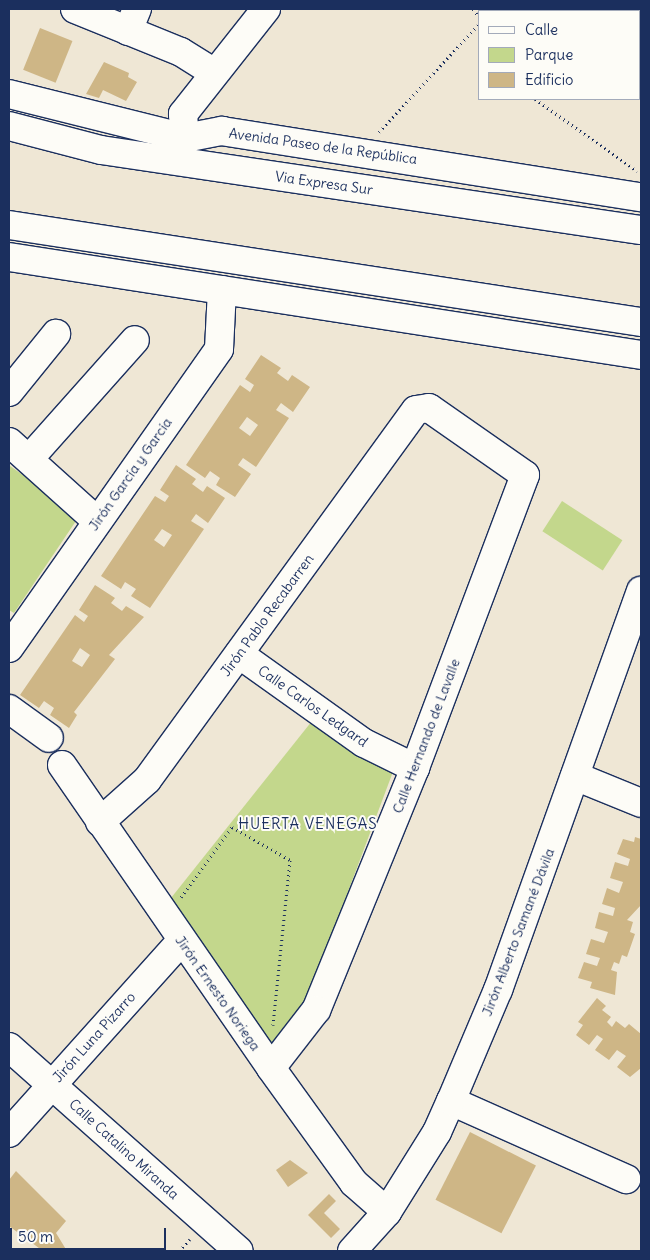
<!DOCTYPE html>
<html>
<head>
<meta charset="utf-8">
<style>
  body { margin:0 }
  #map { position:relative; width:650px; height:1260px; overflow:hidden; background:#efe7d5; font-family:Delius,sans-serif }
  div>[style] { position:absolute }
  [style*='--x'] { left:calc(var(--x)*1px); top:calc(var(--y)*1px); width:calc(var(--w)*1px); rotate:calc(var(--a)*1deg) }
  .green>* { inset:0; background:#c3d78c; transform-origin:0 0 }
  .building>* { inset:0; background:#ceb686; transform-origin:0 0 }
  .path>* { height:3px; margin-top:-1.5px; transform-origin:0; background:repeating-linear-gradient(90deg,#1b2f5e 0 1px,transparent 0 5px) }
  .roads { filter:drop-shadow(1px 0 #1b2f5e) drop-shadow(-1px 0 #1b2f5e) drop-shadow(0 1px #1b2f5e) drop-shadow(0 -1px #1b2f5e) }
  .minor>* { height:28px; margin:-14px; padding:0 14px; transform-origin:14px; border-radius:14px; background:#fdfcf7 }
  .major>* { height:28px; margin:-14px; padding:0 14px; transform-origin:14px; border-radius:14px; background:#fdfcf7 }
  .highway>* { height:28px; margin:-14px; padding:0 14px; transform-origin:14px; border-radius:14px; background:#fdfcf7 }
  span { translate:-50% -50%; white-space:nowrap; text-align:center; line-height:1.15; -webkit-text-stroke:4px #fdfcf7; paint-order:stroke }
  .street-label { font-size:14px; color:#1b2f5e }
  .neighbourhood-label { font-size:15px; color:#1b2f5e; letter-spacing:1px }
  .frame { position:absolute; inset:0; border:10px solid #1b2f5e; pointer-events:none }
  .legend { position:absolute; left:478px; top:10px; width:162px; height:90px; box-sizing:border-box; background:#fdfcf7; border:1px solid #a3aaba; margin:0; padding:6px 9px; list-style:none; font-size:15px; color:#1b2f5e }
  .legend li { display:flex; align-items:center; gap:10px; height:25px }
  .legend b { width:25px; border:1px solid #a3aaba }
  .scale { position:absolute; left:10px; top:1228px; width:156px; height:22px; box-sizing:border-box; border:2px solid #1b2f5e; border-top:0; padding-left:6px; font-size:15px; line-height:18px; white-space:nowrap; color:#1b2f5e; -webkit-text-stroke:4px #fdfcf7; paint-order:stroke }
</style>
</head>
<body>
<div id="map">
  <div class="green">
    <div style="clip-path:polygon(10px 466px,80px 515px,14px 613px,9px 610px)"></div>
    <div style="left:562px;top:501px;width:72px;height:36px;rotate:33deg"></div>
    <div style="clip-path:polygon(312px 721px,394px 769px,301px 1017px,272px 1045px,167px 903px)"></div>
  </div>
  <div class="building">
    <div style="left:40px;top:28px;width:35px;height:45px;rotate:22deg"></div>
    <div style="clip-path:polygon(104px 62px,129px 73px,128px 77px,137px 82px,126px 101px,103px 90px,99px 98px,86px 94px)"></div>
    <div style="clip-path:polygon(evenodd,261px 355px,281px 368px,277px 373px,288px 381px,292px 375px,310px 387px,293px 412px,281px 403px,276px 410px,289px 418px,256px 467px,243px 458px,238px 465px,251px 474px,235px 497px,216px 485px,220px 478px,210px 471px,205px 478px,186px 465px,240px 385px,250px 392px,254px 385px,245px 379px,261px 355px,247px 417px,258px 425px,250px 436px,239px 428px,247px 417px)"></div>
    <div style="clip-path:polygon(evenodd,176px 465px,196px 479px,192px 484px,203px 492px,207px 486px,225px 498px,208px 523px,196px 514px,191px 521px,204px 529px,150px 608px,131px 596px,136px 589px,125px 582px,121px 589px,101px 576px,155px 496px,165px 502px,169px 496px,160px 490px,176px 465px,162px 529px,172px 535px,164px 547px,154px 540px,162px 529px)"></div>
    <div style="clip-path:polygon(evenodd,95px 585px,115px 598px,111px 603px,122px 611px,126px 606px,144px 617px,109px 655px,115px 659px,74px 712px,77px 715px,69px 728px,50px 715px,54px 708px,44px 701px,39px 708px,20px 695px,75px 615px,84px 622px,88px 616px,79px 610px,95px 585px,80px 648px,90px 655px,82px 667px,72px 661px,80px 648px)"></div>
    <div style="clip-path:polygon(635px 837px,641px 839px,641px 905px,627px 920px,633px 922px,630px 932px,635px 934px,627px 957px,622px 955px,619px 964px,614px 962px,611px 970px,617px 972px,615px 995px,590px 988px,592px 982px,578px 978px,584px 962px,597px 966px,600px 958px,586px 954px,591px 939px,604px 943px,608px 932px,595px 928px,599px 912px,613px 916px,615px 908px,602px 904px,607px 888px,619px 893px,623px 882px,610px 878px,615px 862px,628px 866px,630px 859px,617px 854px,623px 839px,634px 842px)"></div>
    <div style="clip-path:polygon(597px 998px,606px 1006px,602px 1010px,611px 1017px,607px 1022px,612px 1027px,616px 1021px,625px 1028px,629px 1024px,641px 1034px,641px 1068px,630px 1077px,617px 1067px,626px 1056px,617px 1050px,609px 1060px,595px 1050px,603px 1039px,597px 1035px,589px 1045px,576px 1035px,583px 1025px,578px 1022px)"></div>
    <div style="left:470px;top:1132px;width:74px;height:76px;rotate:27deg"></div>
    <div style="clip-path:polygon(290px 1160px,308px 1173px,288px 1187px,276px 1170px)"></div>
    <div style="clip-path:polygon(16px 1171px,66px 1221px,56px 1233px,67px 1251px,43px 1251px,9px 1226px,9px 1180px)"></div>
    <div style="clip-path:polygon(329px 1194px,336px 1201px,324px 1213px,340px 1229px,331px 1238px,308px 1215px)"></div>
  </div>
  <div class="path">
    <div style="--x:473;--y:9;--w:10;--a:53"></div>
    <div style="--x:533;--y:11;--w:2;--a:-63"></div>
    <div style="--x:535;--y:99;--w:125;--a:35.2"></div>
    <div style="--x:379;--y:132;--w:147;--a:-47.2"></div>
    <div style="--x:181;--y:897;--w:87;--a:-53.9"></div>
    <div style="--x:232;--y:827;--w:67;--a:29.6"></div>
    <div style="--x:290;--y:860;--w:166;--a:95.9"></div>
    <div style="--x:179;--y:1251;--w:16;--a:-47"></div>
  </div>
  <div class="roads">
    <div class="minor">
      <div style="--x:75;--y:9;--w:114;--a:22.1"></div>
      <div style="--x:181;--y:52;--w:38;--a:32"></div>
      <div style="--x:128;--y:31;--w:24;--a:-68"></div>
      <div style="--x:185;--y:138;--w:24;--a:-95"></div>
      <div style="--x:183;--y:114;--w:134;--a:-51.7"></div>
      <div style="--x:9;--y:392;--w:75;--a:-51"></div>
      <div style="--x:9;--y:442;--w:118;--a:41.9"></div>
      <div style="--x:29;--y:459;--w:159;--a:-48.3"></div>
      <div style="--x:9;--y:648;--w:365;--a:-54.9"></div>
      <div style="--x:219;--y:349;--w:59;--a:-87.1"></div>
      <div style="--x:239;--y:654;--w:153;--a:35.5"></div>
      <div style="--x:364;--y:743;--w:57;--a:26.1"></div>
      <div style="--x:9;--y:709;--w:49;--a:35.9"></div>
      <div style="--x:62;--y:765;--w:368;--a:55.4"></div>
      <div style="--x:271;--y:1068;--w:142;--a:54.2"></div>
      <div style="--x:354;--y:1183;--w:44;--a:41.3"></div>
      <div style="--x:575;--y:776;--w:71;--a:22.2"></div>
      <div style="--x:100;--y:822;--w:63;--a:-41.8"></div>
      <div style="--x:147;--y:780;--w:457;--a:-54"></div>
      <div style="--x:416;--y:410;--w:13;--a:-9"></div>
      <div style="--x:429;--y:408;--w:117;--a:34.9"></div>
      <div style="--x:525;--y:475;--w:313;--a:110.6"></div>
      <div style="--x:415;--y:768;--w:261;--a:112.2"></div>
      <div style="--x:316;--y:1010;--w:73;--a:127.8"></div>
      <div style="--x:9;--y:1047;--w:307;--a:41.6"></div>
      <div style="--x:451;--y:1101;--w:192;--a:24"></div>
      <div style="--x:9;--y:1133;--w:258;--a:-48.1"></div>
      <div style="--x:352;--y:1251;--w:52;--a:-48.1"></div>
      <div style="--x:387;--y:1212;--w:94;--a:-58"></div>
      <div style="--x:437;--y:1132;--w:34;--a:-66"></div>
      <div style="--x:451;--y:1101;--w:121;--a:-67.1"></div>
      <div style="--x:498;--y:990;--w:424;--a:-70.3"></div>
    </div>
    <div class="major">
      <div style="--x:9;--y:94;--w:181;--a:14"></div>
      <div style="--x:185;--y:138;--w:38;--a:-11"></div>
      <div style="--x:222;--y:131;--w:424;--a:9"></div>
      <div style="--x:9;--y:257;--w:640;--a:8.81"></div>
    </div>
    <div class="highway">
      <div style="--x:9;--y:126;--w:95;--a:14.6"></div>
      <div style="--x:101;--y:150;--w:546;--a:8.43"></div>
      <div style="--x:9;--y:225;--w:639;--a:8.73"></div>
    </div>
  </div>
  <div class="street-label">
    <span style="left:323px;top:146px;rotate:8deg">Avenida Paseo de la República</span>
    <span style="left:324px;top:183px;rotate:8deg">Via Expresa Sur</span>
    <span style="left:130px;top:474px;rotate:-55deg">Jirón García y García</span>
    <span style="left:267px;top:615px;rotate:-54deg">Jirón Pablo Recabarren</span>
    <span style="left:313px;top:706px;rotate:35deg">Calle Carlos Ledgard</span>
    <span style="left:426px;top:736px;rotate:-69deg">Calle Hernando de Lavalle</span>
    <span style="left:518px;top:932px;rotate:-69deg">Jirón Alberto Samané Dávila</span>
    <span style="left:218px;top:993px;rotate:55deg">Jirón Ernesto Noriega</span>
    <span style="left:94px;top:1037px;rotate:-48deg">Jirón Luna Pizarro</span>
    <span style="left:124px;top:1149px;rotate:42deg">Calle Catalino Miranda</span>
  </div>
  <div class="neighbourhood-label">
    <span style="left:308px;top:824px">HUERTA VENEGAS</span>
  </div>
  <div class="frame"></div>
  <ul class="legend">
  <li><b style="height:6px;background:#fdfcf7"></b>Calle</li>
  <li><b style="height:14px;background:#c3d78c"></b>Parque</li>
  <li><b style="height:14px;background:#ceb686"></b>Edificio</li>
  </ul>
  <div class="scale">50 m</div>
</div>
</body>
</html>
